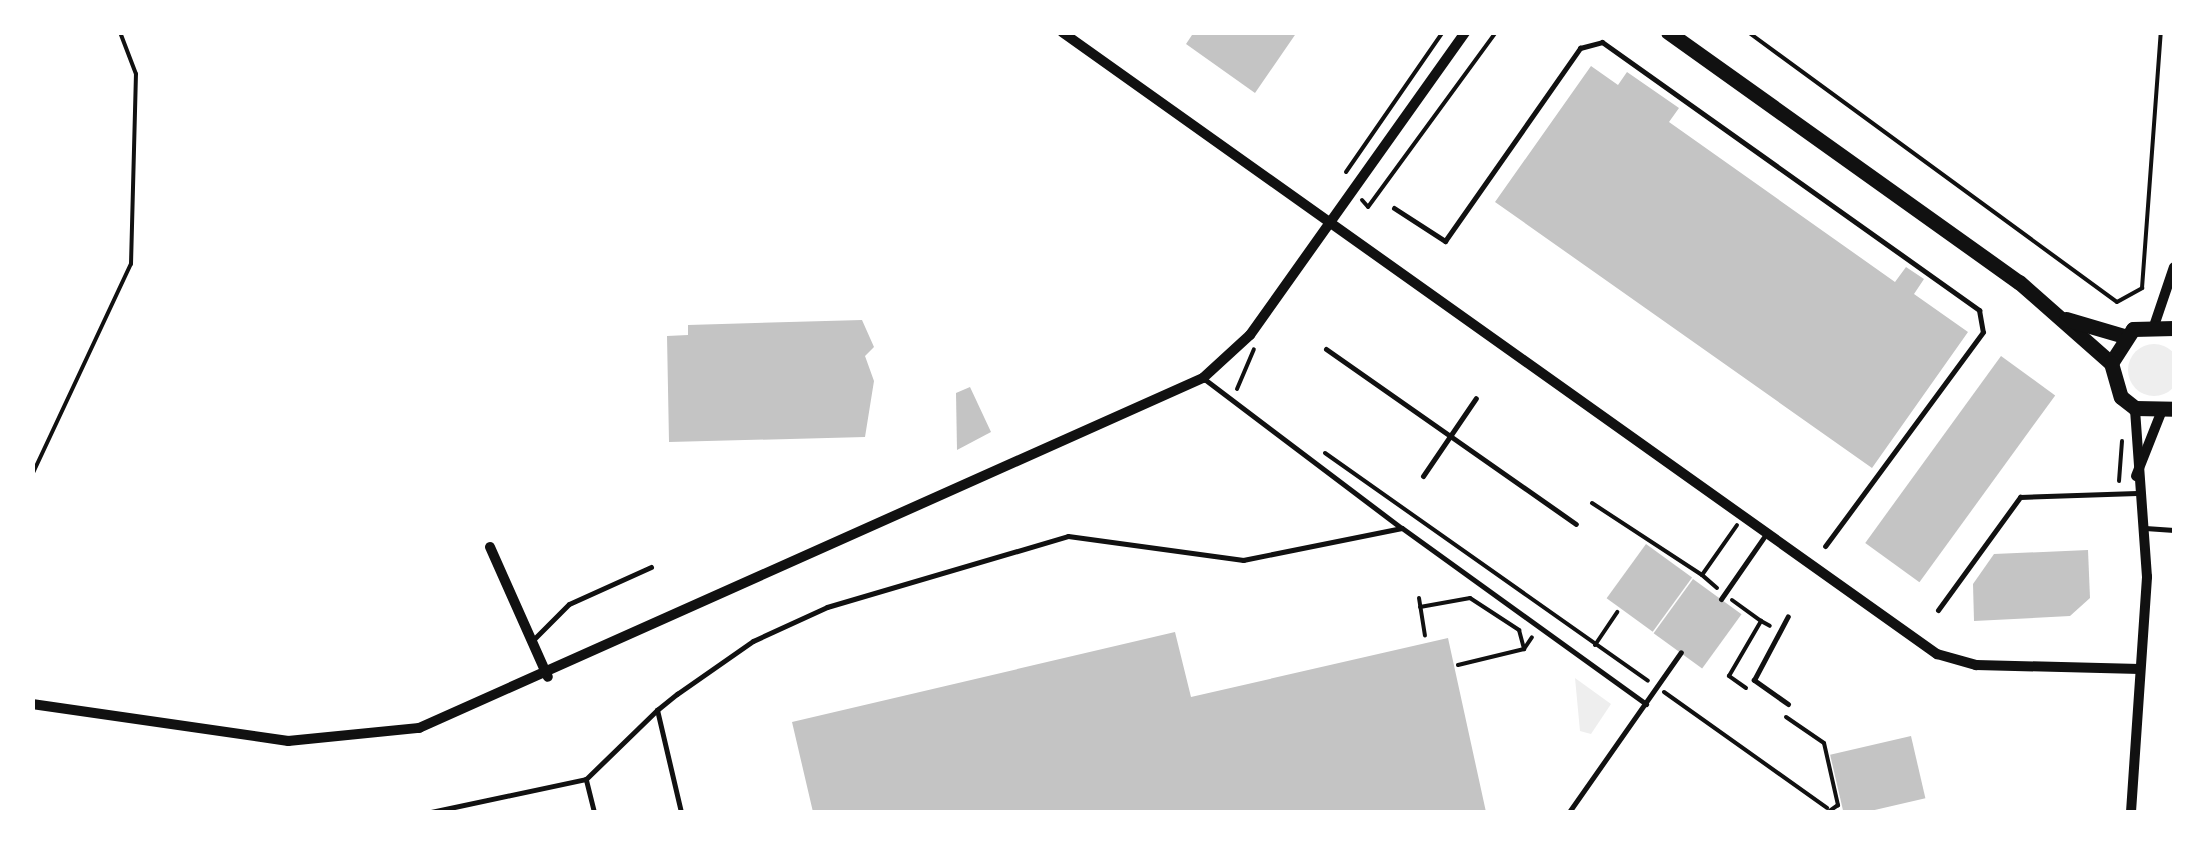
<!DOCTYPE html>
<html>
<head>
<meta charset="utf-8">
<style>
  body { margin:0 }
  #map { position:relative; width:2207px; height:845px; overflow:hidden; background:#fff; font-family:"Source Sans 3",sans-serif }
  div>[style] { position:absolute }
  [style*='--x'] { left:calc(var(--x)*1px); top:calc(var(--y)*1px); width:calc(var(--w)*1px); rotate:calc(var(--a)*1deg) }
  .green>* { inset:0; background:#eee }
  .round { border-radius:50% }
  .building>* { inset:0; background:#c4c4c4; transform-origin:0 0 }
  .path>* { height:4px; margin:-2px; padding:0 2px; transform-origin:2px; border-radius:2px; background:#111 }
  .service>* { height:5px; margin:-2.5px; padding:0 2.5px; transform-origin:2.5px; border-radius:2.5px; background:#111 }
  .minor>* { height:10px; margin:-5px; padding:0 5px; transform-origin:5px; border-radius:5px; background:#111 }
  .secondary>* { height:15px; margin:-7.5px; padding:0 7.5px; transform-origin:7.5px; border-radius:7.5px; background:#111 }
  span { translate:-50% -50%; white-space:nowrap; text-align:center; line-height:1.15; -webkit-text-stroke:9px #fff; paint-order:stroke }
  .frame { position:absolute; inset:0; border:35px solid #fff; pointer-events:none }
</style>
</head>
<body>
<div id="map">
  <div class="green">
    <div class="round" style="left:2128px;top:344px;width:52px;height:52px"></div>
    <div style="clip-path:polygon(1575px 678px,1611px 704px,1591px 734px,1580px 731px)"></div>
  </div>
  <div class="building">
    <div style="clip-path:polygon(1194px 32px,1297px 32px,1255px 93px,1186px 44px)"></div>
    <div style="clip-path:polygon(1591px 66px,1618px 85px,1627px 72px,1679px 108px,1669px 122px,1895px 282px,1906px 267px,1924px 279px,1914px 294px,1968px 332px,1872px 468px,1495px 202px)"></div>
    <div style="clip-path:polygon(862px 320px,874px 347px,865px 356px,874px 381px,865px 437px,669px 442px,667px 336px,688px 335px,688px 325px)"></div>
    <div style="left:2001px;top:356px;width:67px;height:231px;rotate:36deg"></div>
    <div style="clip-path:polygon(970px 387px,991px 432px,957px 450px,956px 393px)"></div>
    <div style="left:1646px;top:544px;width:57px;height:67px;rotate:36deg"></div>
    <div style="clip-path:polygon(2088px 550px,2090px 598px,2070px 616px,1974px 621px,1973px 584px,1994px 554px)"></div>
    <div style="left:1693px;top:579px;width:60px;height:67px;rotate:36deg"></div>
    <div style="clip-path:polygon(1175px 632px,1191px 697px,1448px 638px,1486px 812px,813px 812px,792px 722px)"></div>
    <div style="left:1911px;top:736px;width:64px;height:83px;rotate:77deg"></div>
  </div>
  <div class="path">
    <div style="--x:1748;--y:32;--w:457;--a:36.2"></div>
    <div style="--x:2117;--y:302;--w:29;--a:-29"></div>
    <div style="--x:2142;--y:288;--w:257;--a:-85.8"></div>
    <div style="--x:1346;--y:172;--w:170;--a:-55.3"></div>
    <div style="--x:1362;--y:200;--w:9;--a:49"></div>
    <div style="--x:1368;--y:207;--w:217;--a:-53.8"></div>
    <div style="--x:1237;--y:389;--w:43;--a:-67"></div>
    <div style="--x:1325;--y:453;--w:395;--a:35.2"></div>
    <div style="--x:32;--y:475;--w:233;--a:-64.9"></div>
    <div style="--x:131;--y:264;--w:190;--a:-88.5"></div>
    <div style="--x:136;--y:74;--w:45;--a:-110.9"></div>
    <div style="--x:2119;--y:481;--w:40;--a:-85.7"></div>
    <div style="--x:1592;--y:503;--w:131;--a:33.2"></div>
    <div style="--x:1717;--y:588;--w:20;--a:-139"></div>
    <div style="--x:1702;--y:575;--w:61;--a:-55"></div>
    <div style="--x:1419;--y:598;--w:38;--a:81"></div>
    <div style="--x:1732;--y:600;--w:36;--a:36"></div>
    <div style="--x:1420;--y:607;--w:51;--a:-10.2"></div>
    <div style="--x:1470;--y:598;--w:59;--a:33.1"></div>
    <div style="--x:1519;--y:630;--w:20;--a:75"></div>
    <div style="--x:1595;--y:645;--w:40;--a:-56"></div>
    <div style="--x:1458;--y:665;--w:68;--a:-13.6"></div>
    <div style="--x:1524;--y:649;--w:14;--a:-56"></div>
    <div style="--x:1746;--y:688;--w:21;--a:-145"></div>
    <div style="--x:1729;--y:676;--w:64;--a:-59.8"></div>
    <div style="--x:1761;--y:621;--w:10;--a:29"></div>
    <div style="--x:1664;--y:692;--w:200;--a:35.4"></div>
    <div style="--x:1786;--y:717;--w:46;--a:34.4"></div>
    <div style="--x:1824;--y:743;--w:64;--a:77.3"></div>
    <div style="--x:1838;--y:805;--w:12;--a:145"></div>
  </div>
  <div class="service">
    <div style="--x:1394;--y:208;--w:61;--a:32.9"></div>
    <div style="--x:1445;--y:241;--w:236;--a:-55"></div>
    <div style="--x:1580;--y:48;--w:23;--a:-15"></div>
    <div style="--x:1602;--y:42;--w:463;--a:35.4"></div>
    <div style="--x:1979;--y:310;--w:22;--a:80"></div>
    <div style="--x:1983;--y:332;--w:266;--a:126.4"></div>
    <div style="--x:1326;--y:349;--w:305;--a:35"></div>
    <div style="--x:1203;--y:378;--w:247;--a:37.1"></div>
    <div style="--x:1423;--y:476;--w:94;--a:-55.8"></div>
    <div style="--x:2145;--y:528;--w:29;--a:4"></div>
    <div style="--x:1721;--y:599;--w:75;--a:-55.3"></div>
    <div style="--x:1938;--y:610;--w:140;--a:-54"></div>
    <div style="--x:2020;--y:497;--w:117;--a:-2"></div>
    <div style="--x:534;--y:639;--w:49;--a:-45"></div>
    <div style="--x:569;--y:604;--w:90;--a:-24.3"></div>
    <div style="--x:1788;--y:704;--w:42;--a:-144.8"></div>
    <div style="--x:1754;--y:680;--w:72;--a:-62"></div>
    <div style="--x:431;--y:812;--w:158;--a:-12"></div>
    <div style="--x:594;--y:812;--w:34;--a:-104"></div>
    <div style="--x:586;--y:779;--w:99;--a:-44.2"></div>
    <div style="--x:681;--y:812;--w:105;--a:-103.2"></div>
    <div style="--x:657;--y:710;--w:26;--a:-39"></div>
    <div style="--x:677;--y:694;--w:93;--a:-34.9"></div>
    <div style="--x:753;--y:641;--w:81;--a:-24.7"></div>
    <div style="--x:827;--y:607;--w:251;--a:-16.4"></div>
    <div style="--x:1068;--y:536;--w:177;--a:7.8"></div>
    <div style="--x:1243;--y:560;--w:162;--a:-11.4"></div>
    <div style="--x:1402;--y:528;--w:301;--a:35.8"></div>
    <div style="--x:1569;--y:812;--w:195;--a:-55"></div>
  </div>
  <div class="minor">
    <div style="--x:1062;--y:32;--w:1074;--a:35.41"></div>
    <div style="--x:1937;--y:654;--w:41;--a:15.8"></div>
    <div style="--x:1976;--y:665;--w:164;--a:1.4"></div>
    <div style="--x:2155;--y:323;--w:59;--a:-71.3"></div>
    <div style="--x:2136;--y:476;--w:68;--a:-68.4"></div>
    <div style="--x:490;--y:547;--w:142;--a:66"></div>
    <div style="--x:32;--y:704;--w:259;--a:8.2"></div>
    <div style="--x:288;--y:741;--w:132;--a:-5.7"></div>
    <div style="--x:419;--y:728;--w:859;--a:-24.06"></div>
    <div style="--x:1203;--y:378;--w:64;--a:-42.5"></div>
    <div style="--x:1250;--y:335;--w:372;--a:-54.6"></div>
    <div style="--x:2131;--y:812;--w:236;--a:-86.1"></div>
    <div style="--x:2147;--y:577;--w:169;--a:-94.1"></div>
  </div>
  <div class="secondary">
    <div style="--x:1668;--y:32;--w:431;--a:35.5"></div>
    <div style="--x:2019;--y:282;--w:123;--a:41.4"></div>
    <div style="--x:2066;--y:319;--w:60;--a:16.3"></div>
    <div style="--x:2174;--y:328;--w:41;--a:178.6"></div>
    <div style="--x:2133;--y:329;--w:40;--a:122.9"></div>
    <div style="--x:2111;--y:363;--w:35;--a:74"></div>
    <div style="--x:2121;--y:397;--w:18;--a:38"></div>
    <div style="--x:2135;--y:408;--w:39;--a:1"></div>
  </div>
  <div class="frame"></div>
</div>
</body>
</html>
